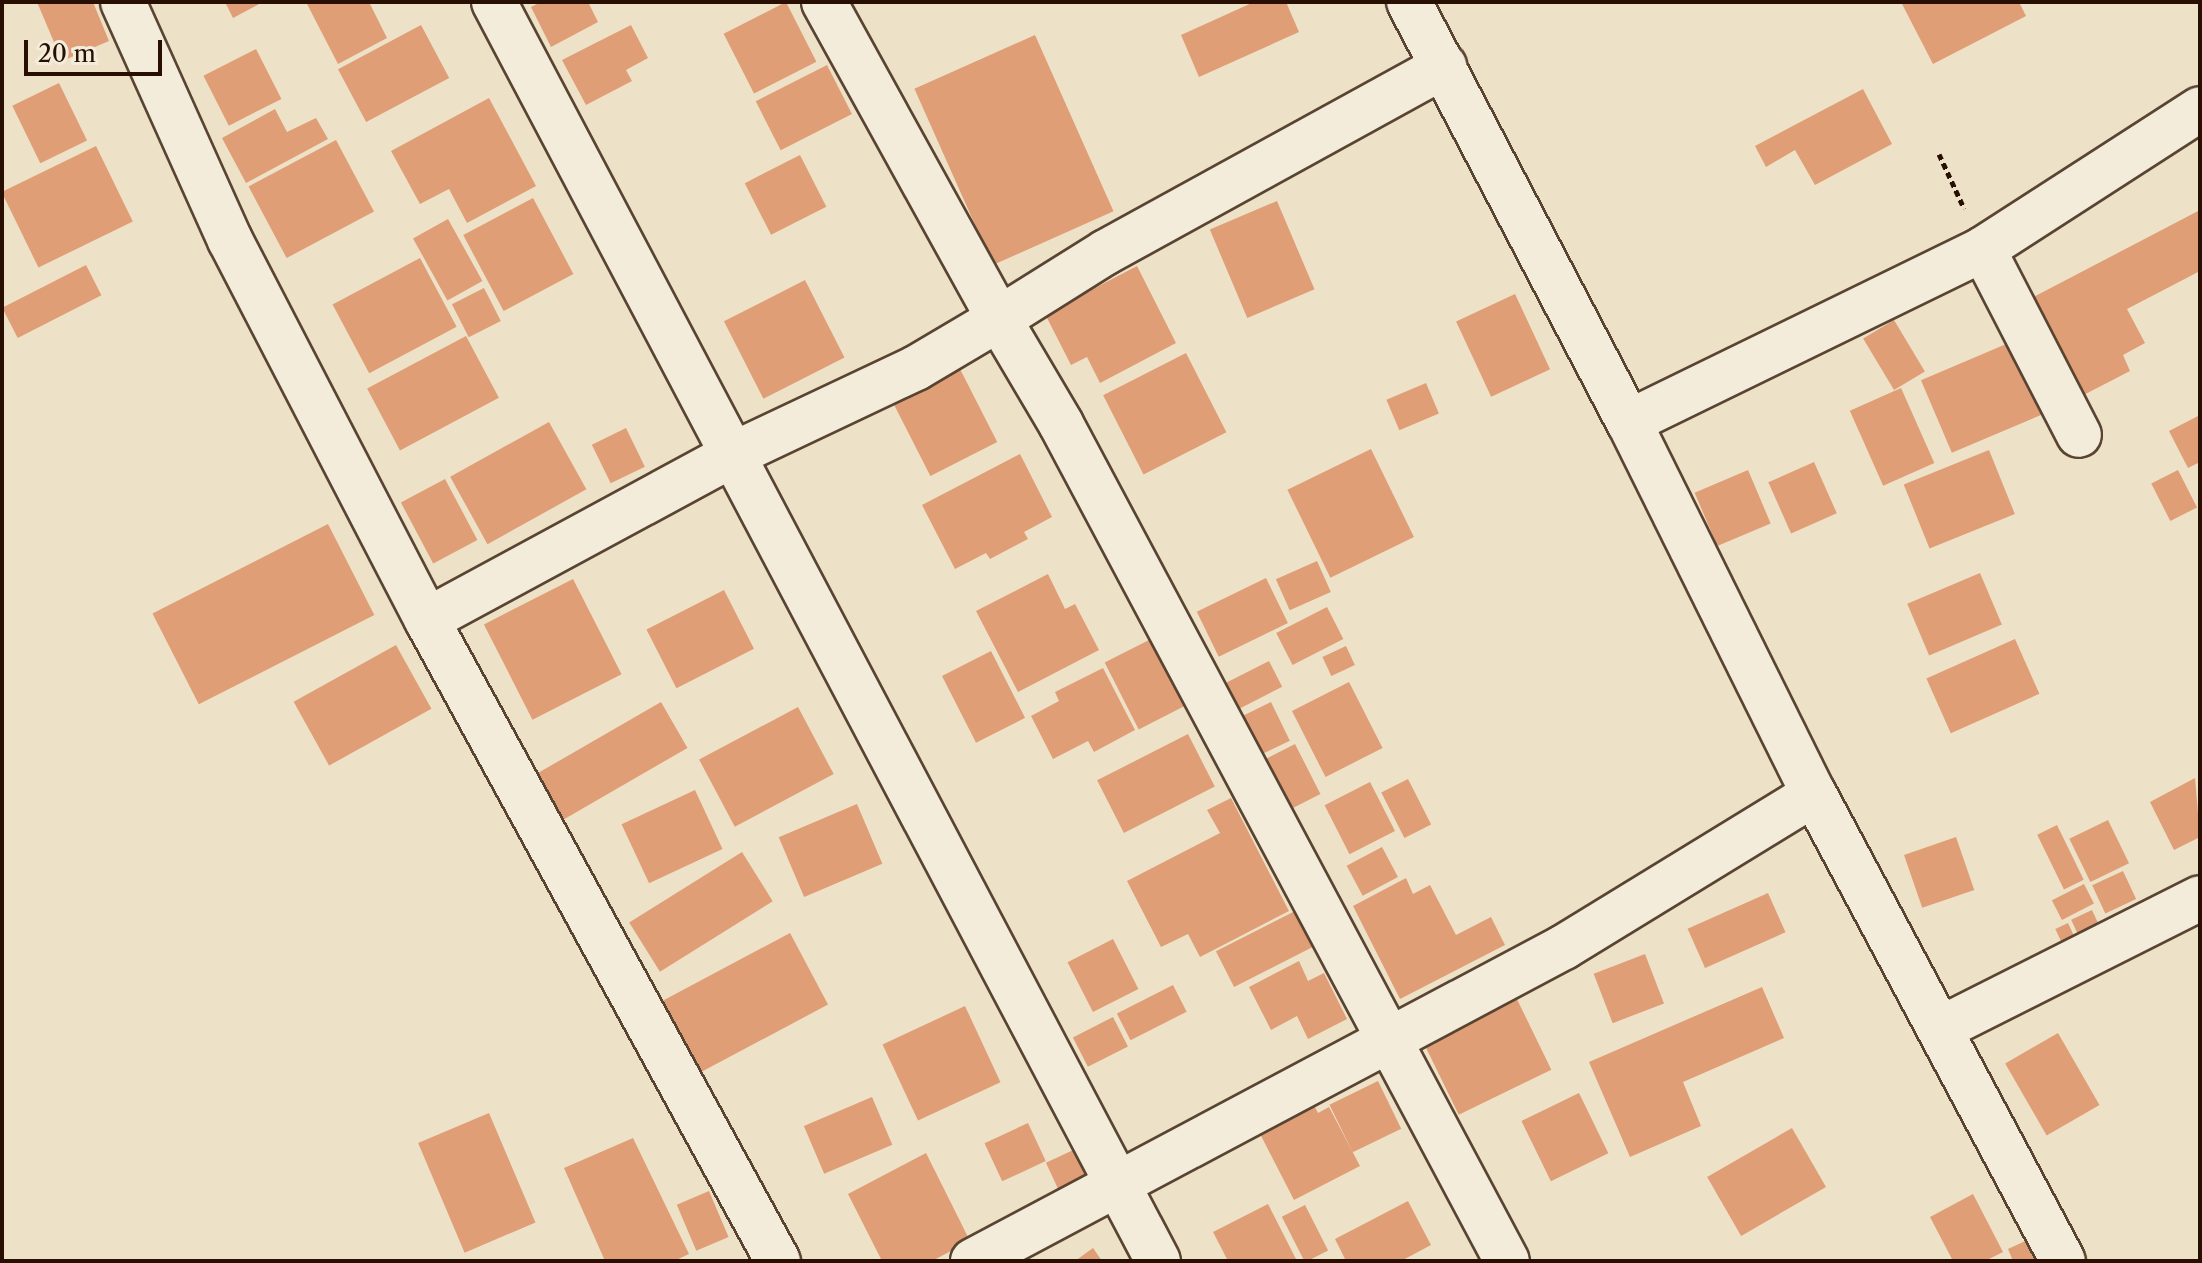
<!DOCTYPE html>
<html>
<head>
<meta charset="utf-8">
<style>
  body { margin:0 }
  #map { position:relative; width:2202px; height:1263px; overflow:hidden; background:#ede1c7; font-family:"Libre Caslon Text",serif }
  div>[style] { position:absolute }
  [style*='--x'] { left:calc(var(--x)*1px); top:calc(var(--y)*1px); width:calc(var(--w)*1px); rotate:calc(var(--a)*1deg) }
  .building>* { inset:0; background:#e09e76; transform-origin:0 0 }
  .path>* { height:5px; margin-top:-2.5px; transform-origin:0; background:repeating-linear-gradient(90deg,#280f01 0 6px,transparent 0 10px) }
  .roads { filter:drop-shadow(2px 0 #594432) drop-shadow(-2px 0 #594432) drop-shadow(0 2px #594432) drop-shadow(0 -2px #594432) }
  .street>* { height:44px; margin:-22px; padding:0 22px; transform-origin:22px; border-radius:22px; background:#f3ecdb }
  .secondary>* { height:44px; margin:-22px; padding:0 22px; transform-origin:22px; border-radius:22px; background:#f3ecdb }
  span { translate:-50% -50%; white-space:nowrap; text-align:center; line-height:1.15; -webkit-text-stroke:6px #f3ecdb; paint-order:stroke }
  .frame { position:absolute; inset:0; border:4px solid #280f01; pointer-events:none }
  .scale { position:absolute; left:24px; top:40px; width:138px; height:36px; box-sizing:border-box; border:4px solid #280f01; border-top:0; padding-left:10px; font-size:24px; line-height:28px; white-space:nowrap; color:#280f01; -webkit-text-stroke:6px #f3ecdb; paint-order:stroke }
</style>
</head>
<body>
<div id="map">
  <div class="building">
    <div style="clip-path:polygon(37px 2px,93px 2px,109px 41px,62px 61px)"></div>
    <div style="clip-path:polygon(225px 2px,263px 2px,233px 18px)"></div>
    <div style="clip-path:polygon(306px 2px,369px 2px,387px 38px,338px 64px)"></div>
    <div style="clip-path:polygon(541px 2px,588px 2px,598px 22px,551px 47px,531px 7px)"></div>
    <div style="left:786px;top:2px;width:67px;height:70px;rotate:63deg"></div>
    <div style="clip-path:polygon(1254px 2px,1286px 2px,1299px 32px,1199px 77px,1181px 35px)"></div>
    <div style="clip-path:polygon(1901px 2px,2019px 2px,2026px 16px,1933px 64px)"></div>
    <div style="left:421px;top:25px;width:60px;height:94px;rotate:62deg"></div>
    <div style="clip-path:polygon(631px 25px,648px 58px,626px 70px,632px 81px,586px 105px,562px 60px)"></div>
    <div style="left:1035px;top:35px;width:193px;height:132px;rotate:66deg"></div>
    <div style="left:256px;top:49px;width:56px;height:59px;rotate:63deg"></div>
    <div style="left:827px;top:65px;width:55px;height:80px;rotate:63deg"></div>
    <div style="left:59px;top:83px;width:64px;height:52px;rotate:64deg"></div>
    <div style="clip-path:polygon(1863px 89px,1892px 144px,1815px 185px,1795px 150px,1766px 167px,1755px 146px)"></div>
    <div style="clip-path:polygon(489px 98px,536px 186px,467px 223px,449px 189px,420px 204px,391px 151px)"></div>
    <div style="clip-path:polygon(275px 109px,287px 132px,316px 118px,328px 139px,246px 183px,222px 138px)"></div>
    <div style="left:336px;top:140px;width:81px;height:99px;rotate:62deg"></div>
    <div style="left:96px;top:146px;width:84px;height:105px;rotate:64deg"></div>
    <div style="left:800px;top:155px;width:58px;height:62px;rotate:63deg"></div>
    <div style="left:533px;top:198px;width:86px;height:79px;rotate:62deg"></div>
    <div style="left:1277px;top:201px;width:96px;height:73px;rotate:67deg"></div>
    <div style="clip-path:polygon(2200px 210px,2200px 271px,2127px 309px,2145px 343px,2123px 355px,2130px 371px,2072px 401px,2022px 303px)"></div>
    <div style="left:448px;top:219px;width:71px;height:40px;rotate:61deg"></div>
    <div style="left:420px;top:258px;width:78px;height:99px;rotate:62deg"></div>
    <div style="left:86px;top:265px;width:34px;height:94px;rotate:63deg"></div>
    <div style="clip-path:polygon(1137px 266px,1176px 343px,1100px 383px,1087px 357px,1071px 365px,1045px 314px)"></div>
    <div style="left:805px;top:280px;width:87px;height:91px;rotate:63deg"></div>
    <div style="left:484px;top:288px;width:37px;height:36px;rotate:63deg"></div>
    <div style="left:1515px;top:294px;width:83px;height:65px;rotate:65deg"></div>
    <div style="left:1894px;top:320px;width:60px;height:36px;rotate:59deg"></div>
    <div style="left:466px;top:336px;width:70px;height:112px;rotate:62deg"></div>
    <div style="left:2025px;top:336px;width:79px;height:113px;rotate:67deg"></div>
    <div style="left:1186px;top:353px;width:89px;height:93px;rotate:63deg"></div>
    <div style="left:960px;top:369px;width:82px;height:75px;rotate:63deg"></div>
    <div style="left:1426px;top:383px;width:33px;height:43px;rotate:67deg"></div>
    <div style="left:1901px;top:388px;width:82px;height:56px;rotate:66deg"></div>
    <div style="clip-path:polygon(2200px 415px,2200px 462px,2188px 468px,2169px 431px)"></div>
    <div style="left:549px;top:422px;width:77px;height:113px;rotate:61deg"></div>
    <div style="left:626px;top:428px;width:43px;height:38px;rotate:64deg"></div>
    <div style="left:1371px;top:449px;width:98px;height:93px;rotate:64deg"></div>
    <div style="left:1989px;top:450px;width:69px;height:92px;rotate:68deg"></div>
    <div style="clip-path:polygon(1020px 454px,1052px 517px,1024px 532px,1028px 539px,990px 559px,986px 553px,955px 569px,922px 505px)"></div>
    <div style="left:1814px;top:462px;width:56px;height:50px;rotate:66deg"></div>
    <div style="left:1748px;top:470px;width:58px;height:58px;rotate:67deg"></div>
    <div style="left:2178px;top:470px;width:42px;height:30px;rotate:63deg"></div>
    <div style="left:445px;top:479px;width:69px;height:50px;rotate:62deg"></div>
    <div style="left:328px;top:524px;width:102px;height:197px;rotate:63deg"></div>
    <div style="left:1317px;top:561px;width:34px;height:45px;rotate:66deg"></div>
    <div style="left:1980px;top:573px;width:56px;height:79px;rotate:67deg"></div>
    <div style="clip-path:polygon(1048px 574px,1065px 609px,1075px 604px,1099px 650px,1018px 692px,976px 611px)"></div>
    <div style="left:1266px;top:578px;width:50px;height:77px;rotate:64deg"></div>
    <div style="left:573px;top:579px;width:107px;height:100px;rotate:63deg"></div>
    <div style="left:724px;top:590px;width:66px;height:87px;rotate:63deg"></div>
    <div style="left:1327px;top:607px;width:36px;height:57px;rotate:63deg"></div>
    <div style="left:1151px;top:639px;width:75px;height:52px;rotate:63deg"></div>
    <div style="left:2015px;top:639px;width:60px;height:97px;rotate:66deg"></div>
    <div style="left:396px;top:645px;width:73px;height:117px;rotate:61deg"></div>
    <div style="left:1346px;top:646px;width:21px;height:26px;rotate:65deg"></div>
    <div style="left:991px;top:651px;width:75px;height:55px;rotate:63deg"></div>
    <div style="left:1269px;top:661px;width:29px;height:52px;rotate:63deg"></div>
    <div style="clip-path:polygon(1103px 668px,1135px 730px,1094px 752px,1088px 741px,1053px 759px,1031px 716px,1059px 701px,1055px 692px)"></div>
    <div style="left:1349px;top:682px;width:74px;height:64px;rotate:63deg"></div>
    <div style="left:661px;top:702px;width:53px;height:150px;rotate:60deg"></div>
    <div style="left:1271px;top:702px;width:43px;height:46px;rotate:64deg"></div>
    <div style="left:798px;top:707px;width:76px;height:112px;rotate:62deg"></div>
    <div style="left:1188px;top:734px;width:59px;height:102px;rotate:63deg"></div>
    <div style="left:1295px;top:744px;width:56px;height:49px;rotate:63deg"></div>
    <div style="clip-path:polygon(2195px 778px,2200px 837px,2174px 850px,2150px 802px)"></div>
    <div style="left:1408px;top:779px;width:51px;height:30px;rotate:63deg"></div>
    <div style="left:1370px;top:782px;width:55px;height:51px;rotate:63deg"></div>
    <div style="left:695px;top:790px;width:65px;height:81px;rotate:65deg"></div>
    <div style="clip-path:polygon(1231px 798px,1289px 911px,1200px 957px,1188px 934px,1161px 947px,1127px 881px,1220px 833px,1207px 810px)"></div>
    <div style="left:857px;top:804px;width:65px;height:85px;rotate:67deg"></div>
    <div style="left:2108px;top:820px;width:48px;height:43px;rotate:64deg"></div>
    <div style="left:2057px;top:825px;width:61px;height:22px;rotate:64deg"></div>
    <div style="left:1956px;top:837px;width:56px;height:55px;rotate:71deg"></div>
    <div style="left:1382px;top:847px;width:34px;height:40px;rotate:62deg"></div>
    <div style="left:742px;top:852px;width:58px;height:133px;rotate:58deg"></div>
    <div style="left:2123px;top:871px;width:31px;height:34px;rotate:65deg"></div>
    <div style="clip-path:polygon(1406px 878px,1413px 894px,1430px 885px,1456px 935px,1491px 917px,1505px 945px,1400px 999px,1353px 906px)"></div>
    <div style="left:2084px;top:884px;width:22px;height:36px;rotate:63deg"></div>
    <div style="left:1768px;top:893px;width:43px;height:88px;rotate:66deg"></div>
    <div style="left:1297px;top:910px;width:40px;height:91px;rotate:63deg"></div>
    <div style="left:2092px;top:910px;width:19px;height:23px;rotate:65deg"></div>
    <div style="left:2068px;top:923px;width:17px;height:14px;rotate:65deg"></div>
    <div style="left:790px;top:933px;width:81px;height:149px;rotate:62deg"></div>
    <div style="left:1113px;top:939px;width:56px;height:51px;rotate:63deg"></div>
    <div style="left:1645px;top:954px;width:53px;height:55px;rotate:69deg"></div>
    <div style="clip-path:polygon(1299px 961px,1308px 981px,1324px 973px,1347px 1019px,1308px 1039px,1297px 1016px,1271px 1030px,1249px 987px)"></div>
    <div style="left:1173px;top:985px;width:30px;height:63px;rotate:63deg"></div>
    <div style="left:1511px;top:987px;width:92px;height:103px;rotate:64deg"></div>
    <div style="clip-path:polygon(1762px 987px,1784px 1038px,1683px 1082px,1701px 1126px,1630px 1157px,1589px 1062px)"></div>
    <div style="left:965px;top:1006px;width:84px;height:91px;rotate:65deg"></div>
    <div style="left:1113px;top:1017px;width:33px;height:45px;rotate:63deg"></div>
    <div style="left:2058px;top:1033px;width:83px;height:61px;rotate:60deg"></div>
    <div style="left:1378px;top:1081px;width:53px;height:54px;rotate:64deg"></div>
    <div style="clip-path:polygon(1308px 1093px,1318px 1113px,1329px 1107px,1360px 1166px,1294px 1200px,1256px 1126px)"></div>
    <div style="left:1579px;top:1093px;width:67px;height:64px;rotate:64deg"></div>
    <div style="left:872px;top:1097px;width:52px;height:74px;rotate:67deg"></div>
    <div style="left:489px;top:1113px;width:119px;height:77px;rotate:67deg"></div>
    <div style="left:1028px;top:1123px;width:42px;height:48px;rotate:65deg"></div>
    <div style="left:1792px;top:1128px;width:68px;height:98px;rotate:60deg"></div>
    <div style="clip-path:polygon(633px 1138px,689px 1254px,674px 1261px,605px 1261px,564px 1168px)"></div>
    <div style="left:1084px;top:1145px;width:38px;height:42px;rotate:65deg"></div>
    <div style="clip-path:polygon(926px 1153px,970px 1241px,932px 1261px,882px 1261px,848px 1194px)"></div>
    <div style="left:709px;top:1191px;width:50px;height:35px;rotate:67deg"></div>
    <div style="clip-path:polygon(1973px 1194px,2003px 1252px,1985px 1261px,1953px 1261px,1930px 1217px)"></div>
    <div style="clip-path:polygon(1408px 1201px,1431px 1245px,1401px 1261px,1346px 1261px,1335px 1239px)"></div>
    <div style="clip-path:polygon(1268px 1204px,1297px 1261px,1228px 1261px,1213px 1232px)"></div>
    <div style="left:1305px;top:1205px;width:51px;height:26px;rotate:63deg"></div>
    <div style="clip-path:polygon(2036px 1236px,2048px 1261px,2013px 1261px,2008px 1249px)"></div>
    <div style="clip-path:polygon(1093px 1248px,1102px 1261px,1075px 1261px)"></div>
  </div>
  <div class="path">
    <div style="--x:1939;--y:154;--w:60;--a:65.2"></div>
  </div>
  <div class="roads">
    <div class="street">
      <div style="--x:494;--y:2;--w:1423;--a:62.19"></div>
      <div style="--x:824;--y:2;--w:362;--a:61.1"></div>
      <div style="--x:999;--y:319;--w:126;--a:-32.1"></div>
      <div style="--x:1106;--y:252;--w:386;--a:-28.8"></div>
      <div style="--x:1409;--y:2;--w:474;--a:62.4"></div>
      <div style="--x:1629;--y:422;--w:415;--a:63.6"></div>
      <div style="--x:1814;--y:794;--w:529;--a:61.93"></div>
      <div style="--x:1983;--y:249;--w:209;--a:62.7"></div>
      <div style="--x:1629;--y:422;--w:394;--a:-26"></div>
      <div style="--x:1983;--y:249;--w:258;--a:-32.8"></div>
      <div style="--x:427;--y:620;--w:347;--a:-28.4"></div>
      <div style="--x:732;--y:455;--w:204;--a:-25.3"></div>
      <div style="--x:916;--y:368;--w:96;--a:-30.6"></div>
      <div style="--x:999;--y:319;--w:122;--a:59.4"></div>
      <div style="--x:1061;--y:424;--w:948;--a:61.95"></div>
      <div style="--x:1940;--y:1029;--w:291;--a:-26.7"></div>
      <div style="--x:973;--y:1261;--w:669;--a:-27.98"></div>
      <div style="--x:1564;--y:947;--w:293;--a:-31.5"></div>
    </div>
    <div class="secondary">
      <div style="--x:123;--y:2;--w:261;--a:65.8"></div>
      <div style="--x:230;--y:240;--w:428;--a:62.6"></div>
      <div style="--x:427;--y:620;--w:731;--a:61.3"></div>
    </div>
  </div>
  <div class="frame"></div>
  <div class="scale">20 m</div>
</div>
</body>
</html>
